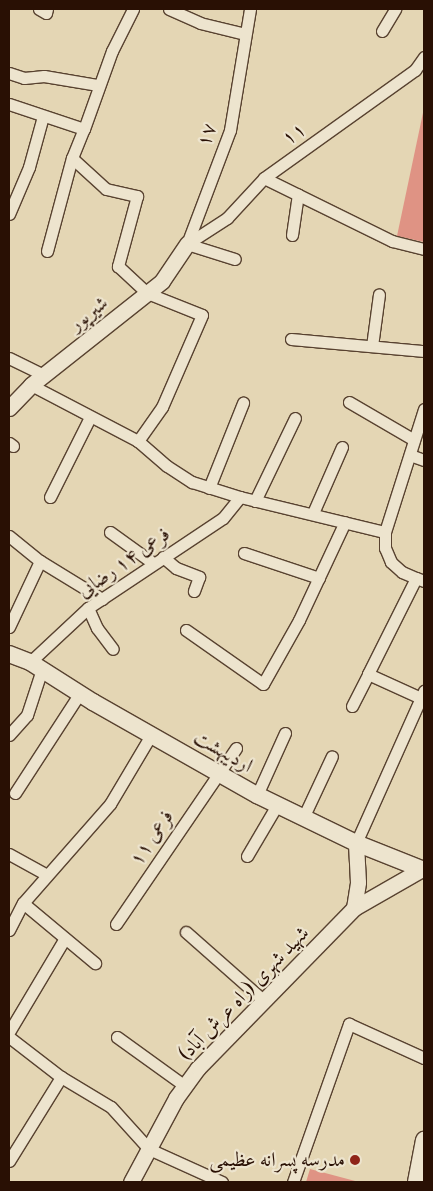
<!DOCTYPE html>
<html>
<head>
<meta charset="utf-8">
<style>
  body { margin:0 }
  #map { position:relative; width:433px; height:1191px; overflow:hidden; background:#e4d6b4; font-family:"Libre Bodoni",Amiri,serif }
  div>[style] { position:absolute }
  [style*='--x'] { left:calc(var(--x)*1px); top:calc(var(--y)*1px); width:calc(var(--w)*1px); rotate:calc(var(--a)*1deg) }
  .building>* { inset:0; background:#df9384 }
  .roads { filter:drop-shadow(1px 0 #584230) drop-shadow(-1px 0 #584230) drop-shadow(0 1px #584230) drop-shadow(0 -1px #584230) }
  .minor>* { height:11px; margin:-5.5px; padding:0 5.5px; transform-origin:5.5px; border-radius:5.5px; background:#ede4ce }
  .tertiary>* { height:15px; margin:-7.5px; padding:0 7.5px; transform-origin:7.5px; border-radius:7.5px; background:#ede4ce }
  .secondary>* { height:16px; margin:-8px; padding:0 8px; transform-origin:8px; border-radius:8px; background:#ede4ce }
  .dots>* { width:14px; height:14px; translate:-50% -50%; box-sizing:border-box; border:2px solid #ede4ce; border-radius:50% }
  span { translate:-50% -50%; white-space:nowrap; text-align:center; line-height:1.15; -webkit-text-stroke:4.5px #ede4ce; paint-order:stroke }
  .street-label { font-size:20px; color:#291004 }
  .poi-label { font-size:20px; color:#291004 }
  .right { translate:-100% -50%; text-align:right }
  .frame { position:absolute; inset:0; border:10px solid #291004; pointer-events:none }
</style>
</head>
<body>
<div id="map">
  <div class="building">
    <div style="clip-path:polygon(424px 108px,424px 242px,397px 236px)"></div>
    <div style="clip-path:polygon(310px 1169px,359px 1182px,306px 1182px)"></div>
  </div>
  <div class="roads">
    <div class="minor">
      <div style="--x:39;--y:9;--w:8;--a:30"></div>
      <div style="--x:46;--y:13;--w:4;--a:-76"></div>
      <div style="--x:169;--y:9;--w:34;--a:24"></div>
      <div style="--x:200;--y:23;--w:46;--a:13.7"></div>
      <div style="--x:382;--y:31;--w:26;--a:-59"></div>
      <div style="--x:9;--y:73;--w:16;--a:18"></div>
      <div style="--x:24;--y:78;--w:20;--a:-6"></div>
      <div style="--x:44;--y:76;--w:55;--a:9.5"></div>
      <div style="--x:9;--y:104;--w:79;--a:18.4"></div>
      <div style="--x:84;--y:129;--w:83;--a:-70.3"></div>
      <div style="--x:112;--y:51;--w:47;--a:-63.4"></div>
      <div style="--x:72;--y:158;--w:46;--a:42.4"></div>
      <div style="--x:106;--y:189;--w:32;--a:13"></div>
      <div style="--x:137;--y:196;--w:73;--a:105.2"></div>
      <div style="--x:118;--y:266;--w:40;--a:43"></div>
      <div style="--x:147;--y:293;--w:59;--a:21.8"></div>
      <div style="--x:202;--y:315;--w:100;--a:113.5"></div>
      <div style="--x:162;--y:407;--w:42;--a:125.2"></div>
      <div style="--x:264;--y:178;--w:143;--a:26.2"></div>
      <div style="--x:392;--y:241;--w:33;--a:14"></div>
      <div style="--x:9;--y:214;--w:51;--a:-66.9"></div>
      <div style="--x:29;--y:167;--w:53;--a:-74.6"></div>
      <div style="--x:292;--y:235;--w:41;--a:-81.7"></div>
      <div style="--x:187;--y:244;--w:48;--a:-33"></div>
      <div style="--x:227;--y:218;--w:54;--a:-47.2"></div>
      <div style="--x:264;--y:178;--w:186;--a:-35.6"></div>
      <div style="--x:415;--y:70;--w:16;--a:-55"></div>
      <div style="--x:187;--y:244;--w:122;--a:-69.3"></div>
      <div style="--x:230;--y:130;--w:123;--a:-80.6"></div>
      <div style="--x:187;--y:244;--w:50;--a:17.4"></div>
      <div style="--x:47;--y:251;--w:96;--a:-75"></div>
      <div style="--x:72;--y:158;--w:31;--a:-68"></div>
      <div style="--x:291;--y:339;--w:134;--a:5.2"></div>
      <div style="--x:372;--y:346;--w:52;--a:-82.3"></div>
      <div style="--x:9;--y:358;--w:39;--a:26"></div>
      <div style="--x:31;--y:385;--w:121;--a:27.6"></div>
      <div style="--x:138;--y:441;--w:38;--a:41"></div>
      <div style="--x:167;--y:466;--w:30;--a:33"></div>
      <div style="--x:192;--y:482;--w:50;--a:17.4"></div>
      <div style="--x:240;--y:497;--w:149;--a:13.6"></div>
      <div style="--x:349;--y:402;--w:75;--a:30.3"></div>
      <div style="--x:9;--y:443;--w:5;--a:37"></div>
      <div style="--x:410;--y:455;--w:15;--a:20"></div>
      <div style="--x:209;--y:488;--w:92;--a:-68.2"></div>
      <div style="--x:50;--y:497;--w:89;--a:-63.4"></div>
      <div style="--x:255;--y:501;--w:92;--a:-64.3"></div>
      <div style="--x:313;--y:513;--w:72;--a:-66.3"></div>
      <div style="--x:110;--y:532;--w:53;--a:35.8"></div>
      <div style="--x:9;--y:536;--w:40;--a:39"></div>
      <div style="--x:244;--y:553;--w:79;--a:18.4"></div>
      <div style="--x:163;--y:557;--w:17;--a:40"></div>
      <div style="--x:176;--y:568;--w:25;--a:21"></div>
      <div style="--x:199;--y:577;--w:15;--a:110"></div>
      <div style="--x:416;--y:578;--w:15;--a:-157"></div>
      <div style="--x:402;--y:572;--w:15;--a:-138"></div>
      <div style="--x:391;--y:562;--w:15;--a:-113"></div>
      <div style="--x:385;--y:548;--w:16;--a:-90"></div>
      <div style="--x:385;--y:532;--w:129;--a:-72.4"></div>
      <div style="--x:88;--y:608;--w:22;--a:66"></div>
      <div style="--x:97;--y:628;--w:26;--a:53"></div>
      <div style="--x:9;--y:627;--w:73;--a:-64.8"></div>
      <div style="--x:40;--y:561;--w:73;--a:31.5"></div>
      <div style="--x:186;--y:630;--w:94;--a:35"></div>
      <div style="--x:263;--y:684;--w:73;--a:-60.6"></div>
      <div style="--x:299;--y:620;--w:108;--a:-64.9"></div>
      <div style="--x:30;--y:662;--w:79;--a:-43"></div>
      <div style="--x:88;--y:608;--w:162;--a:-33.7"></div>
      <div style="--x:223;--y:518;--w:27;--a:-51"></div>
      <div style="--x:368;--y:674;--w:107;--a:-63.4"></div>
      <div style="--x:416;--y:578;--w:9;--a:21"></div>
      <div style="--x:352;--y:706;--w:36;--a:-63"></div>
      <div style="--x:368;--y:674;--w:58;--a:24.4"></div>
      <div style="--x:9;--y:735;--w:27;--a:-48"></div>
      <div style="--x:27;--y:715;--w:48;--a:-71.9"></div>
      <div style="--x:15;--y:793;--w:119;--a:-57"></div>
      <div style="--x:257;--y:795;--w:68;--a:-65.7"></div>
      <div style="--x:303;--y:818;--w:68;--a:-64.9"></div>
      <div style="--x:356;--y:843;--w:167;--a:-65.9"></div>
      <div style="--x:9;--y:854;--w:43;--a:28.9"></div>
      <div style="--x:247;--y:856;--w:59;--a:-59.5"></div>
      <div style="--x:23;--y:903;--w:94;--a:39.8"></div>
      <div style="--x:116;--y:924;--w:213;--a:-55.7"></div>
      <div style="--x:9;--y:930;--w:30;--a:-63"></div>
      <div style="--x:23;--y:903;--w:132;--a:-48.7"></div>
      <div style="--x:110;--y:804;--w:80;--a:-59.3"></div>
      <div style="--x:186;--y:932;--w:103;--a:41.4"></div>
      <div style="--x:9;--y:1032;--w:109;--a:-59.2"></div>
      <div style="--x:9;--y:1037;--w:66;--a:37.6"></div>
      <div style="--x:61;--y:1077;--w:58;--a:31"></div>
      <div style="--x:111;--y:1107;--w:57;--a:47.9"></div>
      <div style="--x:149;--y:1149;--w:80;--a:24.3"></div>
      <div style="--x:117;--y:1037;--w:84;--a:35.8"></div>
      <div style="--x:9;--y:1161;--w:99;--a:-58.2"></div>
      <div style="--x:293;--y:1182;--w:168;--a:-70.5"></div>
      <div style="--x:349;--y:1024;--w:82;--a:24.4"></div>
    </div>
    <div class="tertiary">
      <div style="--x:9;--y:408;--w:32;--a:-46"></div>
      <div style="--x:31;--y:385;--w:167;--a:-38.4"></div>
      <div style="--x:162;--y:281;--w:45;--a:-56"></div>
      <div style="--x:354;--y:908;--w:26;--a:-81"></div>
      <div style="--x:358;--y:882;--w:39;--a:-93"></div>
      <div style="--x:131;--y:1182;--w:95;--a:-61.8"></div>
      <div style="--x:176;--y:1098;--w:37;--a:-54"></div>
      <div style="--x:198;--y:1068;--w:223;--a:-45.7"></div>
      <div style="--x:354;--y:908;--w:78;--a:-29.8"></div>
    </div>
    <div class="secondary">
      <div style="--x:9;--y:654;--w:22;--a:21"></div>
      <div style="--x:30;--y:662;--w:75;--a:32.4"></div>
      <div style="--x:93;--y:702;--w:189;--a:29.6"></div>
      <div style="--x:257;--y:795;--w:110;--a:25.9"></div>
      <div style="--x:356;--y:843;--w:73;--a:21.7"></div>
      <div style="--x:416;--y:1182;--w:43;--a:-79.2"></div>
    </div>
  </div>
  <div class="dots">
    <div style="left:355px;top:1160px;background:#8f2418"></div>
  </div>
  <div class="street-label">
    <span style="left:294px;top:134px;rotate:-35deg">۱۱</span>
    <span style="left:207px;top:135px;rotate:-72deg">۱۷</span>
    <span style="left:89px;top:314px;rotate:-38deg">شیرپور</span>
    <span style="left:124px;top:563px;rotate:-35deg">فرعی ۱۴ رضایی</span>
    <span style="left:223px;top:752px;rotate:30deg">اردیبهشت</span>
    <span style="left:152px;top:838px;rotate:-56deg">فرعی ۱۱</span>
    <span style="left:244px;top:994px;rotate:-46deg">شهید شهری (راه عرش آباد)</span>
  </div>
  <div class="poi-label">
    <span class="right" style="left:345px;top:1160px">مدرسه پسرانه عظیمی</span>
  </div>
  <div class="frame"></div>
</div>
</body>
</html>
